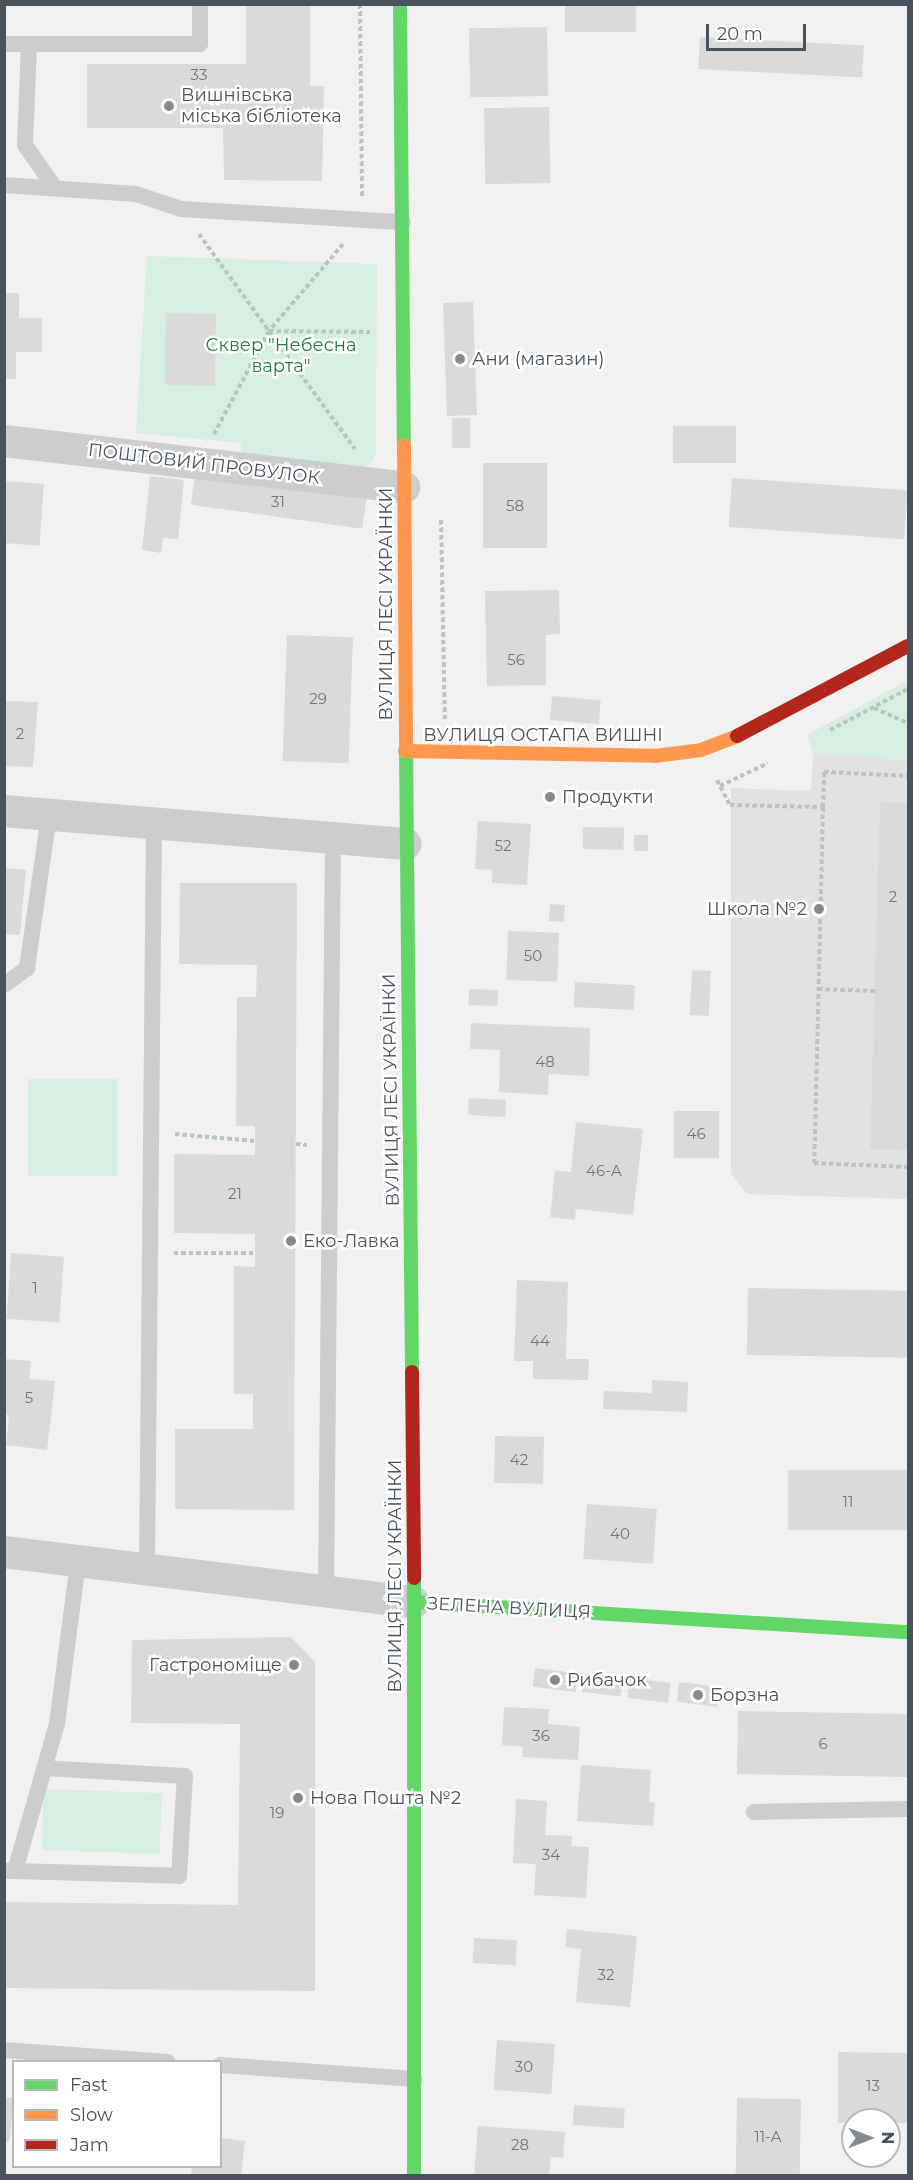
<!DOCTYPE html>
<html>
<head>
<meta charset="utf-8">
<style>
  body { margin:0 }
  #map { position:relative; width:913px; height:2180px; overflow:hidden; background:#f1f1f1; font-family:Montserrat,sans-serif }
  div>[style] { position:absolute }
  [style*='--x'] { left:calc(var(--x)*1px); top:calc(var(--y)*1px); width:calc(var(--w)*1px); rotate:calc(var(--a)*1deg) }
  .education>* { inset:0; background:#e3e2e3 }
  .green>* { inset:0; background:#d7efe0; transform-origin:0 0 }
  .building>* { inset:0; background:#dadadb; transform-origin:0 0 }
  .path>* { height:4px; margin-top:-2px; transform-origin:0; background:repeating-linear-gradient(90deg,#bac4c1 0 4.5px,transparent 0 7.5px) }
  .lane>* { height:16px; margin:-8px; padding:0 8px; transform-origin:8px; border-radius:8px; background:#cbcdcf }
  .street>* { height:32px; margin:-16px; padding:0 16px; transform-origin:16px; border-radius:16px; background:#cbcdcf }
  .fast>* { height:14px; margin:-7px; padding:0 7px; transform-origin:7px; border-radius:7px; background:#63d668 }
  .slow>* { height:14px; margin:-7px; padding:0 7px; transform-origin:7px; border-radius:7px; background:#ff974d }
  .jam>* { height:14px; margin:-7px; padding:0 7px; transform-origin:7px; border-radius:7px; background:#b3261e }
  .dots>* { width:16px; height:16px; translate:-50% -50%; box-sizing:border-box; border:3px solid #fff; border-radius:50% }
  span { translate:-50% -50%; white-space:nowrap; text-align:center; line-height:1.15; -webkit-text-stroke:5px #fff; paint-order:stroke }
  .number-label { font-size:15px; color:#6e767d }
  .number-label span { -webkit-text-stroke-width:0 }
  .poi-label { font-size:18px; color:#49535d }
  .left { translate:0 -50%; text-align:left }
  .right { translate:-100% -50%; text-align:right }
  .park-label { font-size:18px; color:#1c7c4c }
  .street-label { font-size:18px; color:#49535d }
  .frame { position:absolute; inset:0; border:6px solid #49535d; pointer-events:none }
  .legend { position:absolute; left:12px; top:2060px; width:210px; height:108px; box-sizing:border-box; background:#fff; border:2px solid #b6babe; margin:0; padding:8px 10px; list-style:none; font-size:18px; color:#49535d }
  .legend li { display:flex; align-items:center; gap:12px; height:30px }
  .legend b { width:30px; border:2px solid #b6babe }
  .north { position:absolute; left:841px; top:2108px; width:60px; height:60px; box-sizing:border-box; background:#fff; border:2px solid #b6babe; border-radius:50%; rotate:90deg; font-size:16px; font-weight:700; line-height:24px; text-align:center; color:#49535d }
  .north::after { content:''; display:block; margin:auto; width:21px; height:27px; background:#848a91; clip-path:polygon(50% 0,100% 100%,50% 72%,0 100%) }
  .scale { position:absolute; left:706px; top:24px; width:100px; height:27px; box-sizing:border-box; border:3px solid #49535d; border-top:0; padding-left:8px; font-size:18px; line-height:21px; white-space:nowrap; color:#49535d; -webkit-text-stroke:4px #fff; paint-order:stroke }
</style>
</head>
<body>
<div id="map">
  <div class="education">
    <div style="clip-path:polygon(813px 754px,908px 759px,908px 1199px,747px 1194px,731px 1174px,731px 788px,811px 791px)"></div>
  </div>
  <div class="green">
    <div style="clip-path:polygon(147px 256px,377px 264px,376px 452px,372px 462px,363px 468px,241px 457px,241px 443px,136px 433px)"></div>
    <div style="clip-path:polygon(908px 680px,908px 759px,813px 754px,807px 735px)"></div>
    <div style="left:28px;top:1079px;width:89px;height:97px"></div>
    <div style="left:44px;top:1789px;width:118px;height:61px;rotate:2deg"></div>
  </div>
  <div class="building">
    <div style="clip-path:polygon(246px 4px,310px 4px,310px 86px,324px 86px,322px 181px,224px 180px,223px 128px,87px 128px,87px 64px,246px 64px)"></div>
    <div style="left:565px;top:4px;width:71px;height:28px"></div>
    <div style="left:547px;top:27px;width:69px;height:78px;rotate:89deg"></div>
    <div style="left:700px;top:37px;width:164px;height:32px;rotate:3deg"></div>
    <div style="left:549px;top:107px;width:76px;height:65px;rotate:89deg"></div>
    <div style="clip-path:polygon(4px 293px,19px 293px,19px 318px,42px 318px,42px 352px,16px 352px,16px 379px,4px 379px)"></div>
    <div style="left:473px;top:302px;width:113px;height:30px;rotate:88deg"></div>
    <div style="left:166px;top:313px;width:50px;height:72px;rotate:1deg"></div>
    <div style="left:452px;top:418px;width:18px;height:30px"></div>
    <div style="left:673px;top:426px;width:63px;height:37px"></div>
    <div style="left:483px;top:463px;width:64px;height:85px"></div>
    <div style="left:195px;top:475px;width:173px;height:30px;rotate:8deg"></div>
    <div style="clip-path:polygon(150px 476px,184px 480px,178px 539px,163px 538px,161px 553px,142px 550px)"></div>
    <div style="left:732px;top:478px;width:176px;height:49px;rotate:4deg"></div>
    <div style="left:4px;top:481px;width:40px;height:62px;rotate:4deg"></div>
    <div style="clip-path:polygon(559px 590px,560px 634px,546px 635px,546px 685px,487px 686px,485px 591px)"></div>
    <div style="left:287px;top:635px;width:66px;height:126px;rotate:2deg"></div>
    <div style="left:552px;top:696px;width:49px;height:24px;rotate:5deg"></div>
    <div style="clip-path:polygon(4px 701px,38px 702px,33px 767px,4px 766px)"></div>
    <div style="clip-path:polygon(880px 802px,908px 803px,908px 1150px,870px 1149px)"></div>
    <div style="clip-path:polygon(478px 821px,531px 824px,527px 885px,492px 883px,492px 870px,475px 869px)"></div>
    <div style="left:583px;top:827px;width:41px;height:22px;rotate:1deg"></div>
    <div style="left:634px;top:835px;width:14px;height:16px"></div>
    <div style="clip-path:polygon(4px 868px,26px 870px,20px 935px,4px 934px)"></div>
    <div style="clip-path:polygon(180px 883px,297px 883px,294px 1510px,175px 1509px,175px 1429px,253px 1429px,253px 1394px,234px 1394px,234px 1266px,255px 1267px,255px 1234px,174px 1233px,174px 1154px,255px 1155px,255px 1126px,236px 1126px,237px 997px,256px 997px,257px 965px,179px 964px)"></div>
    <div style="left:550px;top:904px;width:15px;height:17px;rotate:4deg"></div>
    <div style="left:508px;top:931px;width:51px;height:49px;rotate:2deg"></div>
    <div style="left:692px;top:970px;width:19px;height:45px;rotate:3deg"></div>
    <div style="left:575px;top:982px;width:60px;height:25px;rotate:3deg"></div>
    <div style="left:469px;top:989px;width:29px;height:16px;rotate:2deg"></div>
    <div style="clip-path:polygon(471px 1023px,590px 1028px,589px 1076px,549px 1074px,548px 1095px,499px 1092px,500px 1050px,470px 1049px)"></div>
    <div style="left:469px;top:1098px;width:37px;height:17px;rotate:3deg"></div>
    <div style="left:674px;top:1111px;width:45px;height:47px"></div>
    <div style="clip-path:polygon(576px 1122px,643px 1129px,633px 1215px,576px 1209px,575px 1220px,550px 1217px,555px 1170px,571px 1172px)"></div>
    <div style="left:11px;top:1253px;width:53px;height:66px;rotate:4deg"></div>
    <div style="clip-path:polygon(517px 1280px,568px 1282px,566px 1359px,589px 1359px,588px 1380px,533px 1379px,533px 1361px,514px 1361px)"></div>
    <div style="left:748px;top:1288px;width:160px;height:67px;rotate:1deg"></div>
    <div style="clip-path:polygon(4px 1359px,31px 1361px,29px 1379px,55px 1381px,47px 1450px,6px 1445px,9px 1415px,4px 1415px)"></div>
    <div style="clip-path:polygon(652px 1380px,688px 1382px,687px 1412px,603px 1409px,604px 1391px,652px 1393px)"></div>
    <div style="left:495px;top:1436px;width:49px;height:47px;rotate:1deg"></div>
    <div style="left:908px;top:1470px;width:60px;height:120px;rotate:90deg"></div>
    <div style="left:587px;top:1504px;width:70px;height:55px;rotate:4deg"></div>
    <div style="clip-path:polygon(291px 1637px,315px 1662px,315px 1991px,4px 1988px,4px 1902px,238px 1905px,240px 1724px,131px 1723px,132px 1640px)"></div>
    <div style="left:535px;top:1668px;width:43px;height:19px;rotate:7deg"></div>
    <div style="left:584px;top:1674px;width:39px;height:18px;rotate:7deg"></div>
    <div style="left:630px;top:1678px;width:41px;height:20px;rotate:7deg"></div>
    <div style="left:679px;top:1682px;width:41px;height:20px;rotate:7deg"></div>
    <div style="clip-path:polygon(504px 1707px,549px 1709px,548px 1724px,580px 1727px,578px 1760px,522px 1757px,523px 1747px,502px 1745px)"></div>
    <div style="left:738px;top:1711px;width:170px;height:63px;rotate:1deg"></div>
    <div style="clip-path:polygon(581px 1765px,651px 1770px,649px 1802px,655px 1803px,653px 1826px,577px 1821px)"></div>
    <div style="clip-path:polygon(516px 1799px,547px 1801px,545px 1835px,572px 1836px,571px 1846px,589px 1847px,586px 1898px,534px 1895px,536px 1864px,513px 1863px)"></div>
    <div style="clip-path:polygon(567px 1929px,637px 1936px,630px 2007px,576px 2002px,581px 1949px,565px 1947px)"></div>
    <div style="left:474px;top:1938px;width:43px;height:25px;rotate:3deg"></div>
    <div style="left:497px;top:2040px;width:58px;height:50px;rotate:4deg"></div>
    <div style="clip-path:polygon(838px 2052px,908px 2053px,908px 2123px,889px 2123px,889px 2120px,838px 2123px)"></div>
    <div style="left:4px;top:2097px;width:10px;height:45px;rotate:6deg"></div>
    <div style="left:737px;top:2098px;width:64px;height:78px;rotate:1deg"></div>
    <div style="left:574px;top:2105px;width:51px;height:20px;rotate:4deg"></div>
    <div style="clip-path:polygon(478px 2126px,565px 2132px,563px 2158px,551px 2157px,549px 2176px,474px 2176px)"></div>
    <div style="clip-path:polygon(220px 2138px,245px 2141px,241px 2176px,191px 2176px,192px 2166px,220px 2166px)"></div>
  </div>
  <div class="path">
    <div style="--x:360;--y:4;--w:192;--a:89.4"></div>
    <div style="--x:199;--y:234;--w:120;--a:54.2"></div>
    <div style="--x:269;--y:331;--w:117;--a:118.1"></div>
    <div style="--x:343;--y:244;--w:114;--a:130.4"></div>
    <div style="--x:269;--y:331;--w:146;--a:53.9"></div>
    <div style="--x:269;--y:331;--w:101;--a:0.6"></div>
    <div style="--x:441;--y:520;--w:200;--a:88.9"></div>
    <div style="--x:874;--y:708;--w:37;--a:24"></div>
    <div style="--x:830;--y:730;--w:88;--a:-27.7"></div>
    <div style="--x:717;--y:780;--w:28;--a:63"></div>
    <div style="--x:730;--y:805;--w:93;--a:1.2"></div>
    <div style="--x:823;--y:807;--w:35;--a:-88"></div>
    <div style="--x:824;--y:772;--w:84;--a:2.7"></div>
    <div style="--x:720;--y:786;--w:53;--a:-25.6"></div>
    <div style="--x:823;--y:807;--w:356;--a:91.4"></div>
    <div style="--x:814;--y:1163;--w:94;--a:2.4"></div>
    <div style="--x:818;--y:989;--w:57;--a:2"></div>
    <div style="--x:175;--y:1134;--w:80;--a:5"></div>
    <div style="--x:296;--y:1144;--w:11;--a:5"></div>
    <div style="--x:174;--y:1253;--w:81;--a:0"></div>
  </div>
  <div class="lane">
    <div style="--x:4;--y:44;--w:25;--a:0"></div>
    <div style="--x:4;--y:185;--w:132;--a:3.9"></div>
    <div style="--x:136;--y:194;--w:47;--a:18.4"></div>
    <div style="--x:181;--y:209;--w:222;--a:3.4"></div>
    <div style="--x:55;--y:188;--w:52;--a:-124.9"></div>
    <div style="--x:25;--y:145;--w:101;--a:-87.7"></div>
    <div style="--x:29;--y:44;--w:171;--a:0"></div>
    <div style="--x:200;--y:44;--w:40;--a:-90"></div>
    <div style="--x:4;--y:985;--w:29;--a:-36"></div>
    <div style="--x:27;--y:968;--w:155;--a:-81.8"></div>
    <div style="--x:147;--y:1569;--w:745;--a:-89.46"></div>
    <div style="--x:326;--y:1593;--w:755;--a:-89.47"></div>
    <div style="--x:754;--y:1812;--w:154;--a:-1.1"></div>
    <div style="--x:5;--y:1871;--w:10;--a:0"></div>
    <div style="--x:15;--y:1871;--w:153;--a:-74.1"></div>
    <div style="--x:57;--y:1724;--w:163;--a:-82.6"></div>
    <div style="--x:15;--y:1871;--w:164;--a:1.7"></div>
    <div style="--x:179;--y:1876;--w:100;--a:-86.6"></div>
    <div style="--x:185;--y:1776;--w:141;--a:-176.8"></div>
    <div style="--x:4;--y:2050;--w:164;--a:4.2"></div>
    <div style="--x:220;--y:2065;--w:195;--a:4.1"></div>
  </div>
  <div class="street">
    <div style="--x:4;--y:441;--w:403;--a:6.6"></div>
    <div style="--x:4;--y:811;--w:403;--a:4.7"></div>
    <div style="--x:4;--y:1552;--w:413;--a:7"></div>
  </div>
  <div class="fast">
    <div style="--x:400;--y:4;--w:441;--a:89.5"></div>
    <div style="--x:406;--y:746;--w:626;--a:89.45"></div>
    <div style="--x:414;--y:1578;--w:598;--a:90"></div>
    <div style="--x:414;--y:1602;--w:495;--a:3.5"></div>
  </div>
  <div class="slow">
    <div style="--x:404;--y:445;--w:301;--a:89.6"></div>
    <div style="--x:405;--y:751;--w:250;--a:1.1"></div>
    <div style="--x:655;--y:756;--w:46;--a:-7.4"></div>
    <div style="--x:701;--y:750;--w:39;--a:-21"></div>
  </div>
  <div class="jam">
    <div style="--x:737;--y:736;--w:193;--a:-27.8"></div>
    <div style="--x:412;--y:1372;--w:206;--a:89.4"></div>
  </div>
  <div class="dots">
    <div style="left:169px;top:106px;background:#848a91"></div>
    <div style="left:460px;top:359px;background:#848a91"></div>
    <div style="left:550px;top:797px;background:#848a91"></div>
    <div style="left:819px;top:909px;background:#848a91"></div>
    <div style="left:291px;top:1241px;background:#848a91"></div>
    <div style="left:294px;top:1665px;background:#848a91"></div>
    <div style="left:555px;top:1680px;background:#848a91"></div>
    <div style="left:698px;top:1695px;background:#848a91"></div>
    <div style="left:298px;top:1798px;background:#848a91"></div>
  </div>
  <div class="number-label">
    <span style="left:199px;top:75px">33</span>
    <span style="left:278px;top:502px">31</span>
    <span style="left:515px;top:506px">58</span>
    <span style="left:516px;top:660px">56</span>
    <span style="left:318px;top:699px">29</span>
    <span style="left:20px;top:734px">2</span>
    <span style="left:503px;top:846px">52</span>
    <span style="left:893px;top:897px">2</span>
    <span style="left:533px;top:956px">50</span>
    <span style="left:545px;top:1062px">48</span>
    <span style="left:696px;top:1134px">46</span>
    <span style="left:604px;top:1171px">46-А</span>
    <span style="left:235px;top:1194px">21</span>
    <span style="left:35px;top:1288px">1</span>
    <span style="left:540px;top:1341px">44</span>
    <span style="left:29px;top:1398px">5</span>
    <span style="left:519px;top:1460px">42</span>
    <span style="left:848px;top:1502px">11</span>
    <span style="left:620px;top:1534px">40</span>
    <span style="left:541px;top:1736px">36</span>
    <span style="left:823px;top:1744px">6</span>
    <span style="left:277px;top:1813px">19</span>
    <span style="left:551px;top:1855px">34</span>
    <span style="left:606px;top:1975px">32</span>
    <span style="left:524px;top:2067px">30</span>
    <span style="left:873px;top:2086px">13</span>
    <span style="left:768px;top:2137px">11-А</span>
    <span style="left:520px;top:2145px">28</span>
  </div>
  <div class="poi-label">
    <span class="left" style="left:181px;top:106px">Вишнівська<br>міська бібліотека</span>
    <span class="left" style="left:472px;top:359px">Ани (магазин)</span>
    <span class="left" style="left:562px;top:797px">Продукти</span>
    <span class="right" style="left:807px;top:909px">Школа №2</span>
    <span class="left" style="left:303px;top:1241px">Еко-Лавка</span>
    <span class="right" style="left:282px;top:1665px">Гастрономіще</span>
    <span class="left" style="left:567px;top:1680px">Рибачок</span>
    <span class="left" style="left:710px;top:1695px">Борзна</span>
    <span class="left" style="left:310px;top:1798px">Нова Пошта №2</span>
  </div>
  <div class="park-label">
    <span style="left:281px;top:356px">Сквер "Небесна<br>варта"</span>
  </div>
  <div class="street-label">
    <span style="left:204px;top:464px;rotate:7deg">ПОШТОВИЙ ПРОВУЛОК</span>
    <span style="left:386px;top:604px;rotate:-90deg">ВУЛИЦЯ ЛЕСІ УКРАЇНКИ</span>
    <span style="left:543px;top:735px">ВУЛИЦЯ ОСТАПА ВИШНІ</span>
    <span style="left:391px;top:1090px;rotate:-91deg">ВУЛИЦЯ ЛЕСІ УКРАЇНКИ</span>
    <span style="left:395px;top:1576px;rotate:-90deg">ВУЛИЦЯ ЛЕСІ УКРАЇНКИ</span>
    <span style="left:509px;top:1608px;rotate:3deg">ЗЕЛЕНА ВУЛИЦЯ</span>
  </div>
  <div class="frame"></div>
  <ul class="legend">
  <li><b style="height:8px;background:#63d668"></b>Fast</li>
  <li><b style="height:8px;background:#ff974d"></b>Slow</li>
  <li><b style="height:8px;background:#b3261e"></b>Jam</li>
  </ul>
  <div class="north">N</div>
  <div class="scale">20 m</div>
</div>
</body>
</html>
